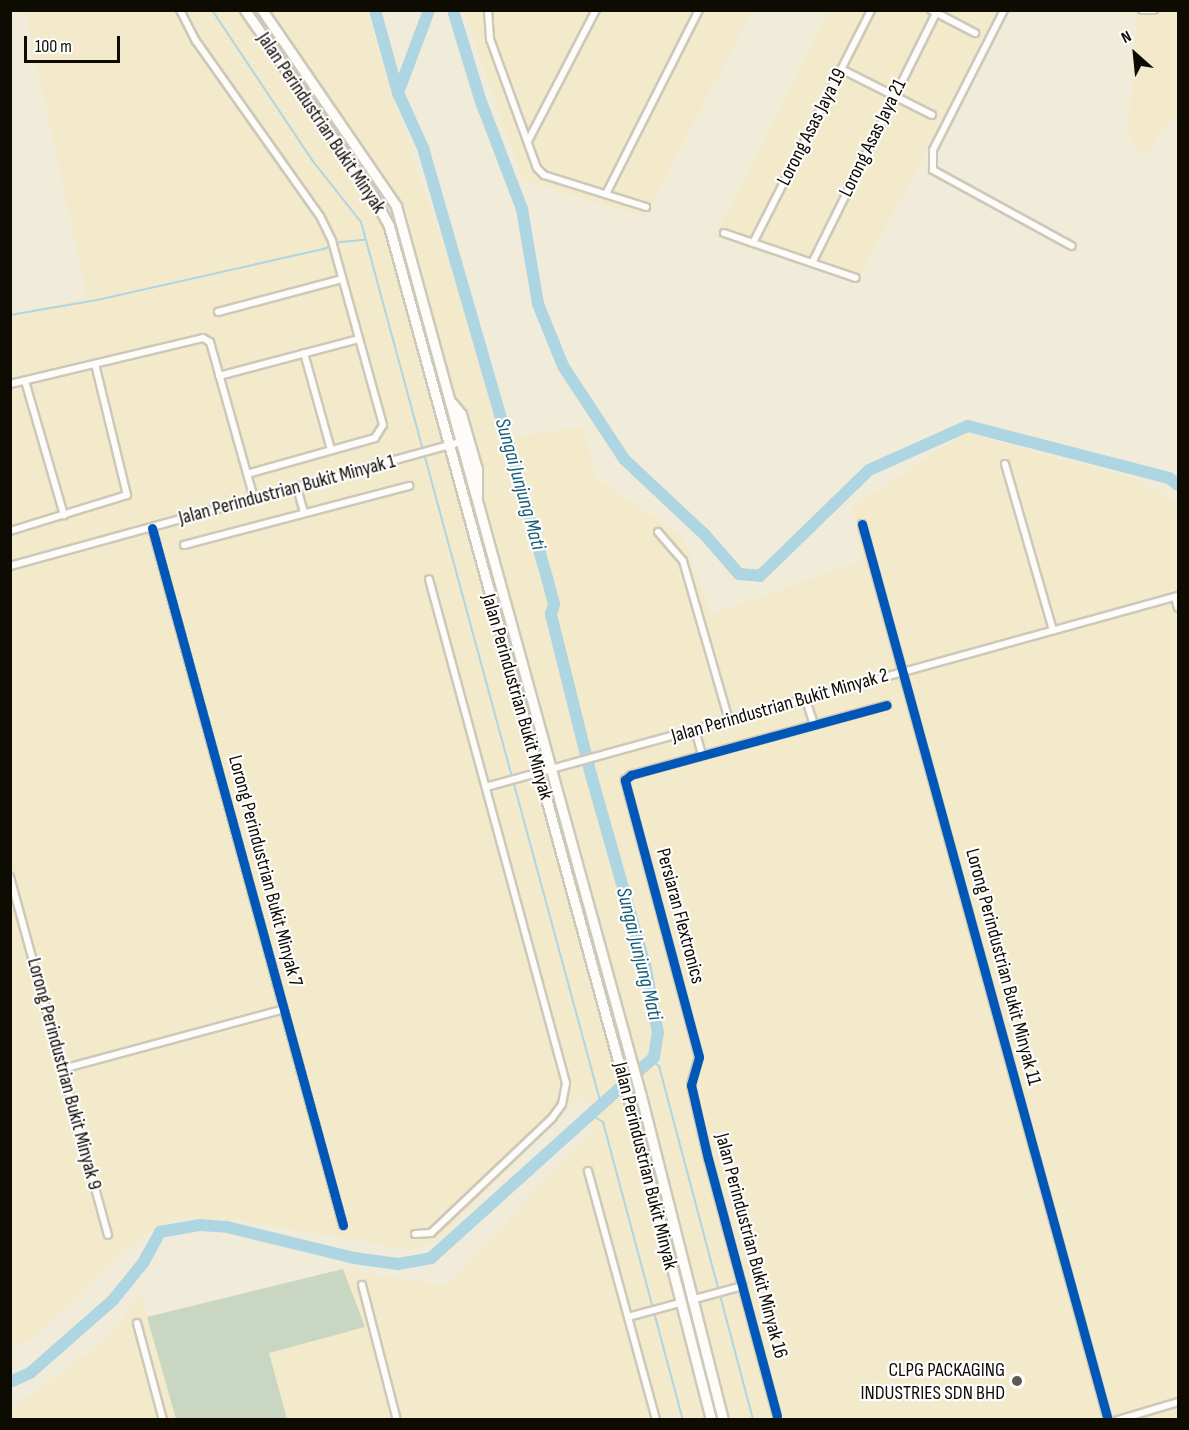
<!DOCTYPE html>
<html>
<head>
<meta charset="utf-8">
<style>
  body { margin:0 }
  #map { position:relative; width:1189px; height:1430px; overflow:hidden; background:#f1ecda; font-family:"Sofia Sans Condensed",sans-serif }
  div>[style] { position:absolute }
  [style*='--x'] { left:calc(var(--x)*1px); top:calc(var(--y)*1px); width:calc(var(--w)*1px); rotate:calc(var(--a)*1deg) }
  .built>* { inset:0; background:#f3eacc }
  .green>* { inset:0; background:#c9d7c2 }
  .stream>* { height:2px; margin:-1px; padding:0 1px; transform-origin:1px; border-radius:1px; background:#aed5e2 }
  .river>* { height:12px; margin:-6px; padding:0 6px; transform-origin:6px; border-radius:6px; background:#aed5e2 }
  .roads { filter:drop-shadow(2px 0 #ccc8ba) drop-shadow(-2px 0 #ccc8ba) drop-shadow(0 2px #ccc8ba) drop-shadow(0 -2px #ccc8ba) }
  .street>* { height:6px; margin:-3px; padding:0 3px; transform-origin:3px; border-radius:3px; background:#fdfcf9 }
  .secondary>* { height:9px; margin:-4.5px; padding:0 4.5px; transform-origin:4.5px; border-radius:4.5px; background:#fdfcf9 }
  .cycleway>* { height:9px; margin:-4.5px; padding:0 4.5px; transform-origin:4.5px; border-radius:4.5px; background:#0057b8 }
  .dots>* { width:16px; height:16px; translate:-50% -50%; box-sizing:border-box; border:3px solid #fefefe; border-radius:50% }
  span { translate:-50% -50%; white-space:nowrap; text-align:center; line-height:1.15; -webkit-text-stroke:4.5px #fefefe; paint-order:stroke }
  .street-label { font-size:20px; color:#0e0b03 }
  .poi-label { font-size:20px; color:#0e0b03 }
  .right { translate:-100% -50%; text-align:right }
  .water-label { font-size:21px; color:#175e7a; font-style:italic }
  .frame { position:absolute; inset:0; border:12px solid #0e0b03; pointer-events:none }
  .north { position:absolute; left:1105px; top:24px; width:60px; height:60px; -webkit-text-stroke:4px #fefefe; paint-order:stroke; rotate:333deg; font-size:16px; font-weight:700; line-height:24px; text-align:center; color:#0e0b03 }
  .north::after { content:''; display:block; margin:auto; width:21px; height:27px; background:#0e0b03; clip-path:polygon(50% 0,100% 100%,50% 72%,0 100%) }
  .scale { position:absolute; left:24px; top:36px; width:96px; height:27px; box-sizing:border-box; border:3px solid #0e0b03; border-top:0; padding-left:8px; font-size:18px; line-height:21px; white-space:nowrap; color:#0e0b03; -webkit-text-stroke:4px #fefefe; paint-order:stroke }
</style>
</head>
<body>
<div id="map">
  <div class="built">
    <div style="clip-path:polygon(25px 11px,367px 11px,398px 114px,511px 438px,583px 426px,595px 477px,683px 536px,711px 614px,861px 561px,853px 506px,965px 433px,1139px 480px,1178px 504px,1178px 1419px,11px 1419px,11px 1409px,108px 1338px,140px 1291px,148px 1317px,343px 1269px,447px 1286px,592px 1129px,584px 1094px,435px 1242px,412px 1250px,237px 1220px,175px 1217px,140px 1238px,30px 1340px,11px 1348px,10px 316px,87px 297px)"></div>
    <div style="clip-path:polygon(464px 11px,752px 11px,645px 217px,523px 181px)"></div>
    <div style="clip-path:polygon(829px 11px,1001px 11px,856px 283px,714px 237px)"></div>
    <div style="clip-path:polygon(1119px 11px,1178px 11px,1178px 112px,1144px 156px,1128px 136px,1137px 15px)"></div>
  </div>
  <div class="green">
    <div style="clip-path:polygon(343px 1269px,365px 1327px,269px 1353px,287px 1419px,176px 1419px,147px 1317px)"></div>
  </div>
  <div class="stream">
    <div style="--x:212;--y:10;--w:180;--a:56.3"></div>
    <div style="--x:312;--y:160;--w:79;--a:51.7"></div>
    <div style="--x:361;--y:222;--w:914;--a:74.78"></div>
    <div style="--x:10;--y:315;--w:88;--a:-9.8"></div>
    <div style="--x:97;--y:300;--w:233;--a:-12.7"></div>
    <div style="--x:324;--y:249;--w:17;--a:-24"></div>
    <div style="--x:340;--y:242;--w:25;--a:-5"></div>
    <div style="--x:651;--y:1060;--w:10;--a:37"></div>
    <div style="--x:659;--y:1066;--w:366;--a:75.1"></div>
    <div style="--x:587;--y:1113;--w:18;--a:29"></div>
    <div style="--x:603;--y:1122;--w:309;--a:75"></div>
  </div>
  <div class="river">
    <div style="--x:453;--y:10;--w:93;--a:73.1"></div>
    <div style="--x:480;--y:99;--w:118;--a:69.1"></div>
    <div style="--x:522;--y:209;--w:96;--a:80.4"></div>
    <div style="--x:538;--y:304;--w:67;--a:68"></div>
    <div style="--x:563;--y:366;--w:111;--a:56.7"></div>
    <div style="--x:624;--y:459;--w:111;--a:43.2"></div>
    <div style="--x:705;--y:535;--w:52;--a:48.9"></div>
    <div style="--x:739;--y:574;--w:21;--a:5"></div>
    <div style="--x:760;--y:576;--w:152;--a:-44.2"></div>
    <div style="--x:869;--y:470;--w:108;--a:-24"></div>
    <div style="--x:968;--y:426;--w:208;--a:14.5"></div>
    <div style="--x:1169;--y:478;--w:11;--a:38"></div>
    <div style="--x:398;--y:93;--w:89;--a:-69.5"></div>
    <div style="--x:10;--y:1382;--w:22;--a:-24"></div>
    <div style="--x:30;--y:1373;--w:111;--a:-41.3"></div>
    <div style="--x:113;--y:1300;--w:48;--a:-51"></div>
    <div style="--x:143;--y:1263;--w:35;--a:-61"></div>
    <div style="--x:160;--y:1232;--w:41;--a:-9.9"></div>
    <div style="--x:200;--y:1225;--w:27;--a:4"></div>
    <div style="--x:227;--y:1227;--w:131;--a:13.7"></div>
    <div style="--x:354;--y:1258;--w:44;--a:7.8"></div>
    <div style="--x:398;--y:1264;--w:34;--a:-10"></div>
    <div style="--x:431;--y:1258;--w:300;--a:-42"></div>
    <div style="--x:654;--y:1057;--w:24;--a:-81"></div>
    <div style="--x:658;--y:1033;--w:65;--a:-100.6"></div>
    <div style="--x:646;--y:969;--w:202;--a:-105.8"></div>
    <div style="--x:591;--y:775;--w:166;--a:-104"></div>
    <div style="--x:551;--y:614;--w:10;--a:-73"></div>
    <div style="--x:554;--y:604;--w:24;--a:-105"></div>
    <div style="--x:548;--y:581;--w:448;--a:-106.1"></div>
    <div style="--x:424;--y:150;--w:63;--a:-114.5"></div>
    <div style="--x:398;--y:93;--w:86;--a:-105.5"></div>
  </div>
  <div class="roads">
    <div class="street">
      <div style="--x:180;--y:10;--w:35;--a:63"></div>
      <div style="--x:196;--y:41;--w:214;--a:54.7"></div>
      <div style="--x:320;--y:216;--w:28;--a:64"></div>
      <div style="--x:332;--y:241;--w:191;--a:74.5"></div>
      <div style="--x:383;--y:425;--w:15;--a:122"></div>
      <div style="--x:375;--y:438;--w:133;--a:164.3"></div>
      <div style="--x:488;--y:10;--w:29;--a:86"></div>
      <div style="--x:490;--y:39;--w:137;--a:70"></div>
      <div style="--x:537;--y:168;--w:10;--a:45"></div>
      <div style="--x:544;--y:175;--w:107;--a:17.4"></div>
      <div style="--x:931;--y:10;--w:50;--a:27.6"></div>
      <div style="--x:1004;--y:10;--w:157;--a:116.9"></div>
      <div style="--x:933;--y:150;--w:20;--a:90"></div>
      <div style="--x:933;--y:170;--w:158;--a:28.7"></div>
      <div style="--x:1142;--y:10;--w:12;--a:0"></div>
      <div style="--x:841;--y:69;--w:102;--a:26.8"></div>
      <div style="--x:528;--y:141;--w:148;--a:-62.6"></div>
      <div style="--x:606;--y:194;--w:206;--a:-63.2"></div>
      <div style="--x:724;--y:233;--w:139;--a:18.8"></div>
      <div style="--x:753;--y:243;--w:261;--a:-63.1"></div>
      <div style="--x:812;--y:263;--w:279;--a:-63.6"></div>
      <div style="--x:218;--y:312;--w:128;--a:-14.9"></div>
      <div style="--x:304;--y:353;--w:101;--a:74.4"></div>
      <div style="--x:219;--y:376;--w:145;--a:-14.8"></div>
      <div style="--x:25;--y:381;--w:140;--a:73.8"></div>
      <div style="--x:10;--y:384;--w:198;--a:-13.4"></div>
      <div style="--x:203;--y:338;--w:8;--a:30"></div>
      <div style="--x:210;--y:342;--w:163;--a:74.3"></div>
      <div style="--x:1005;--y:464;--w:173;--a:73.9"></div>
      <div style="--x:297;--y:488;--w:26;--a:74"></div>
      <div style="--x:862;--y:524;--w:929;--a:74.65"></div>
      <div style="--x:152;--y:528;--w:723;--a:74.68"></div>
      <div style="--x:10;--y:531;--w:122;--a:-17.1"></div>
      <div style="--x:127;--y:495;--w:135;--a:-103.7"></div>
      <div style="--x:658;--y:532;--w:38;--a:49"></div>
      <div style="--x:683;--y:561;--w:166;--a:73.9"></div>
      <div style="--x:184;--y:545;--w:233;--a:-14.7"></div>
      <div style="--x:10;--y:566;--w:467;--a:-15.4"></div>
      <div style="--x:1175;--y:597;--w:11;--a:75"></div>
      <div style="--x:806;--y:700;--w:26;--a:72"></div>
      <div style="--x:695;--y:730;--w:26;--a:74"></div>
      <div style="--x:486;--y:787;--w:718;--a:-15.43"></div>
      <div style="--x:10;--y:877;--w:371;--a:74.7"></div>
      <div style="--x:62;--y:1069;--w:230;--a:-15.1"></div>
      <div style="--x:588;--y:1171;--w:258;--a:74.7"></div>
      <div style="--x:415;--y:1234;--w:16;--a:-4"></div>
      <div style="--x:431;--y:1233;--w:167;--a:-43.5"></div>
      <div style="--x:552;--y:1118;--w:17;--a:-54"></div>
      <div style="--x:562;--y:1104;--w:21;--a:-79"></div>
      <div style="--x:566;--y:1083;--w:522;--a:-105.21"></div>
      <div style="--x:362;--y:1285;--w:139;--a:75.5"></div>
      <div style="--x:691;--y:1300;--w:54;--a:-15.1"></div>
      <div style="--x:628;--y:1317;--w:54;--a:-15.1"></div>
      <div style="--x:137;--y:1323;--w:100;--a:75"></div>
      <div style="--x:777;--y:1416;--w:266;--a:-105"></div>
      <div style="--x:708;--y:1159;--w:76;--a:-102.9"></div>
      <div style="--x:691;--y:1085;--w:29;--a:-74"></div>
      <div style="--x:699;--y:1057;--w:287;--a:-105"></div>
      <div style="--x:625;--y:780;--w:8;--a:-40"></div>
      <div style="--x:631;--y:775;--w:265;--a:-15.3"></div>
      <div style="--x:1118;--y:1420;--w:63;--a:-16.7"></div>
    </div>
    <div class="secondary">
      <div style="--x:245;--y:10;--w:224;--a:55.5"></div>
      <div style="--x:372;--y:195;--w:35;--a:61"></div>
      <div style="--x:389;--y:226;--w:910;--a:74.65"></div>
      <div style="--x:630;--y:1104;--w:326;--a:75.6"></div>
      <div style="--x:262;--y:10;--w:237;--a:55.6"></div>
      <div style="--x:396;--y:206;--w:923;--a:74.61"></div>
      <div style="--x:641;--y:1096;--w:334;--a:75.8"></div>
      <div style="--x:452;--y:403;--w:14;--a:51"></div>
      <div style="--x:461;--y:414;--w:57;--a:73.8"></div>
      <div style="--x:477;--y:469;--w:26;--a:90"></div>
    </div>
  </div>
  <div class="cycleway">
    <div style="--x:862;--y:524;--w:929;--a:74.65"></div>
    <div style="--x:152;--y:528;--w:723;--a:74.68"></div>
    <div style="--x:777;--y:1416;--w:266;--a:-105"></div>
    <div style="--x:708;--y:1159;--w:76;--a:-102.9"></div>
    <div style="--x:691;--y:1085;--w:29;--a:-74"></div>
    <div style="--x:699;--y:1057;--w:287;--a:-105"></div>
    <div style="--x:625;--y:780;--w:8;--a:-40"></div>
    <div style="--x:631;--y:775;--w:265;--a:-15.3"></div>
  </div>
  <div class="dots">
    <div style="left:1017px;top:1381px;background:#5d5a4e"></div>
  </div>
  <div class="street-label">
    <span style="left:321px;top:123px;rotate:56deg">Jalan Perindustrian Bukit Minyak</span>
    <span style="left:812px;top:127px;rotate:-63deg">Lorong Asas Jaya 19</span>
    <span style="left:873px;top:138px;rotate:-64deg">Lorong Asas Jaya 21</span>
    <span style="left:287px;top:490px;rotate:-15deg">Jalan Perindustrian Bukit Minyak 1</span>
    <span style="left:517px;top:697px;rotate:74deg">Jalan Perindustrian Bukit Minyak</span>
    <span style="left:780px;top:706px;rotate:-16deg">Jalan Perindustrian Bukit Minyak 2</span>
    <span style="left:265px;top:871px;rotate:75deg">Lorong Perindustrian Bukit Minyak 7</span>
    <span style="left:680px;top:916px;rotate:75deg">Persiaran Flextronics</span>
    <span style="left:1003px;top:967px;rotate:75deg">Lorong Perindustrian Bukit Minyak 11</span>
    <span style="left:64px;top:1074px;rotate:75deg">Lorong Perindustrian Bukit Minyak 9</span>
    <span style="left:645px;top:1166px;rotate:76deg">Jalan Perindustrian Bukit Minyak</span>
    <span style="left:751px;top:1246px;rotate:75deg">Jalan Perindustrian Bukit Minyak 16</span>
  </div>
  <div class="poi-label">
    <span class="right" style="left:1005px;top:1382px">CLPG PACKAGING<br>INDUSTRIES SDN BHD</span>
  </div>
  <div class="water-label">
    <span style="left:520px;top:484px;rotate:74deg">Sungai Junjung Mati</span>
    <span style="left:639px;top:954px;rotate:76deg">Sungai Junjung Mati</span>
  </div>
  <div class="frame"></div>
  <div class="north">N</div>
  <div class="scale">100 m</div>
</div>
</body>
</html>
